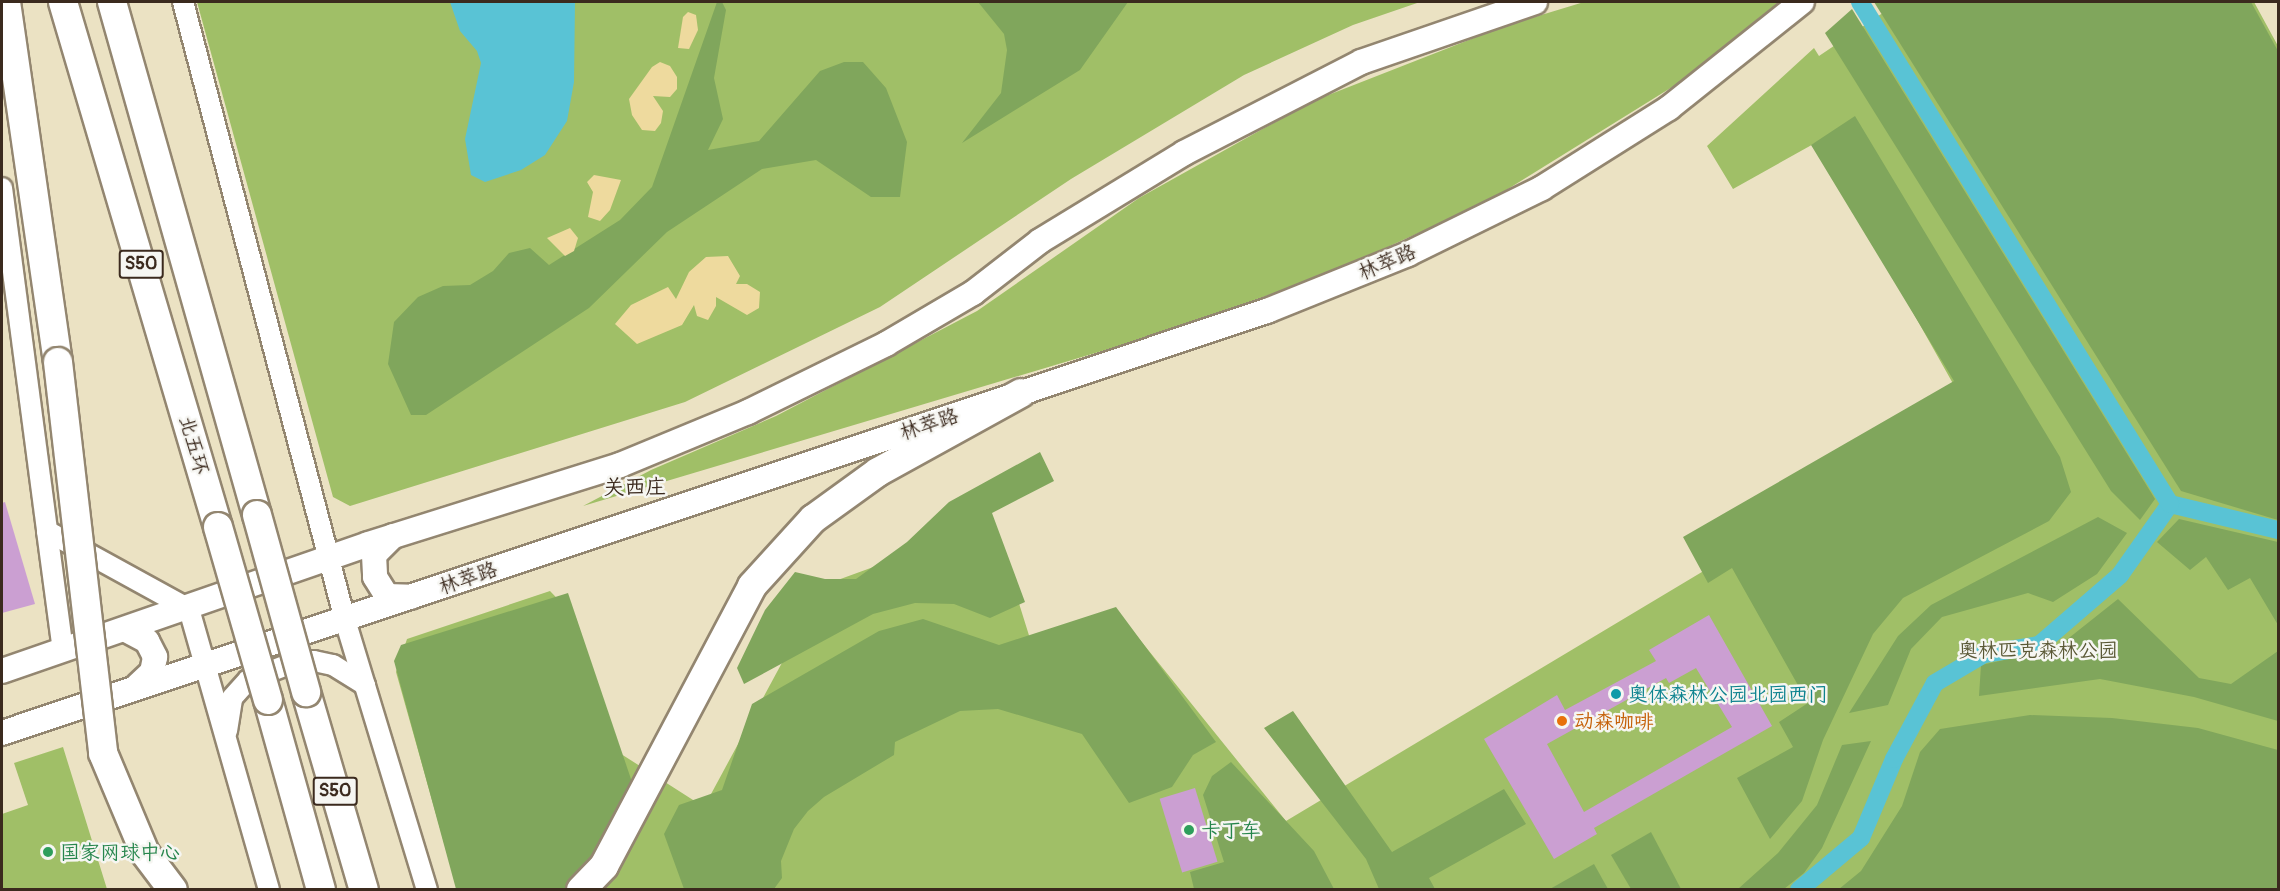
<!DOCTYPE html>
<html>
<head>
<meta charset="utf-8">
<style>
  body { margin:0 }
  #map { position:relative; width:2280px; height:891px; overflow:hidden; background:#ebe2c3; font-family:Pangolin,"LXGW WenKai TC",sans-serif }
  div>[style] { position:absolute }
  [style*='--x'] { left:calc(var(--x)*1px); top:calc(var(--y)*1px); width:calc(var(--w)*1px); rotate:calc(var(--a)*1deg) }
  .green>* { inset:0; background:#a0bf67 }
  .forest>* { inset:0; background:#80a65c }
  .sand>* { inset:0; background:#eeda9e }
  .water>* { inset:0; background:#59c3d5 }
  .canal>* { height:18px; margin:-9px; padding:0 9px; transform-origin:9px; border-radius:9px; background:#59c3d5 }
  .building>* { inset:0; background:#cb9fd2; transform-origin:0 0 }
  .roads { filter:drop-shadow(2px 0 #938670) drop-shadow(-2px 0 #938670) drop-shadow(0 2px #938670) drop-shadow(0 -2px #938670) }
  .tertiary>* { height:20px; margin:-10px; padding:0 10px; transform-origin:10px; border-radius:10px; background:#fff }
  .primary>* { height:24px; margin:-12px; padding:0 12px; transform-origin:12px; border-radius:12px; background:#fff }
  .motorway>* { height:28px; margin:-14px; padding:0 14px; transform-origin:14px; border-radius:14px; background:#fff }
  .bridges { filter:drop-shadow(2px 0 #938670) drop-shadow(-2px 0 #938670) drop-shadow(0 2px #938670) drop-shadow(0 -2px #938670) }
  .motorway-bridge>* { height:28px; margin:-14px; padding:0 14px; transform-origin:14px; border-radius:14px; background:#fff }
  .dots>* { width:16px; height:16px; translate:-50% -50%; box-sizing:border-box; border:3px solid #f6f6f2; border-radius:50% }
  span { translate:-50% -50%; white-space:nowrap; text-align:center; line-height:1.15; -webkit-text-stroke:5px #f6f6f2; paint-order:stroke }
  .shield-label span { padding:2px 4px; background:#f6f6f2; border:2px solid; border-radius:4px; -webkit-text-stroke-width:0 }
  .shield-label { font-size:18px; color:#3b2a1e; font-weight:700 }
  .street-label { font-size:20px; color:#3b2a1e }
  .park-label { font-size:20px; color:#595734 }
  .culture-label { font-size:20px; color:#0d838f }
  .left { translate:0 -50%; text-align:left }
  .food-label { font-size:20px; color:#c56008 }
  .leisure-label { font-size:20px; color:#27864d }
  .neighbourhood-label { font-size:21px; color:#3b2a1e }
  .frame { position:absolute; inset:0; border:3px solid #3b2a1e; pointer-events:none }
</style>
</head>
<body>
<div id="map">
  <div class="green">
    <div style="clip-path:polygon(197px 2px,1420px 2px,1353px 25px,1244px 75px,1071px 179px,880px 307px,685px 402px,350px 506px,333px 497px)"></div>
    <div style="clip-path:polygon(1584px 2px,1779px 2px,1677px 84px,1487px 202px,1319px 278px,1122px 345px,583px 506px,651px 470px,776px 416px,977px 311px,1139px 198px,1313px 101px,1502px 27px)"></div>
    <div style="clip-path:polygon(1899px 2px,2254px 2px,2278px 46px,2278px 889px,457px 889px,396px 672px,407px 639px,550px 591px,576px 618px,618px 752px,704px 807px,824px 585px,994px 523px,1032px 645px,1124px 620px,1286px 821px,1969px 412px,1817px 142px,1733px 189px,1707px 146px,1814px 48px,1819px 56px)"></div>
    <div style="clip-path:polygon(63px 747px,107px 889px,2px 889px,2px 814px,28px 805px,14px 763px)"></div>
  </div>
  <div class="forest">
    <div style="clip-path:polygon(717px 2px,722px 2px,726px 10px,714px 78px,723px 119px,708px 150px,759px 141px,820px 71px,844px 62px,863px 62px,886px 88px,907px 142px,900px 197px,871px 197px,816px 160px,762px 169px,667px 232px,589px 308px,426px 415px,411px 415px,388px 364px,394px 322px,418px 297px,443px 286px,470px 285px,493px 271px,509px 253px,530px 248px,549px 265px,620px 220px,652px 187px)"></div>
    <div style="clip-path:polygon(978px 2px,1128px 2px,1080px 70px,962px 143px,1001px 93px,1007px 50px,1004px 34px)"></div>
    <div style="clip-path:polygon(1874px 2px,2251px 2px,2278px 51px,2278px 520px,2181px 491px)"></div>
    <div style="clip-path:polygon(1852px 9px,2155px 499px,2140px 520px,2111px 491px,1825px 33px)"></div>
    <div style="clip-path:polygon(1855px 116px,2060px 457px,2071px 492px,2049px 521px,1903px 598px,1873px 634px,1823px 740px,1802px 801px,1770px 839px,1737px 778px,1793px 747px,1779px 722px,1808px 703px,1732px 568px,1708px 583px,1683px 537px,1954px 381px,1811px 145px)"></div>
    <div style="clip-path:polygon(1040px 452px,1054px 481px,992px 513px,1025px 602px,990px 618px,954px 604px,915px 603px,873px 614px,744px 684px,737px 668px,765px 610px,795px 572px,825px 579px,856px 579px,907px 542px,949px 502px)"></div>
    <div style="clip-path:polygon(2098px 517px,2127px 533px,2097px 574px,2053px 602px,2028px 593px,1942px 617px,1911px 649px,1888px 705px,1849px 713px,1898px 636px,1931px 605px)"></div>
    <div style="clip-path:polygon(2179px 519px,2278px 542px,2278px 625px,2250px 578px,2228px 590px,2206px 557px,2190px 570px,2157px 542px)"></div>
    <div style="clip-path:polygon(568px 593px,633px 785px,596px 852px,568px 889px,456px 889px,394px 661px,401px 645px)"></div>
    <div style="clip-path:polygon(2118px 599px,2199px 678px,2231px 684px,2278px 651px,2278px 721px,2194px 697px,2100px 679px,1979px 696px,1981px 665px,2055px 649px)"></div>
    <div style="clip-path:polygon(1116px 607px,1216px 742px,1193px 755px,1172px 787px,1129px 803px,1082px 734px,998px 709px,960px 711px,895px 742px,894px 755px,824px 797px,808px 811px,794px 829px,781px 861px,782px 878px,774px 889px,684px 889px,664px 834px,679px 805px,722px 790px,752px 704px,879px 631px,923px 619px,999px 645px)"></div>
    <div style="clip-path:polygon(1293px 711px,1392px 852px,1504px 789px,1526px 824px,1429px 878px,1435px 889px,1379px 889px,1366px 859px,1264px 728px)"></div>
    <div style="clip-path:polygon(2030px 715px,2112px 718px,2198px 728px,2278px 750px,2278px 889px,1839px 889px,1861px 871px,1902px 806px,1920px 752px,1940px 729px)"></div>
    <div style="clip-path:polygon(1871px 741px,1822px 848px,1804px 873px,1784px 889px,1738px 889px,1778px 853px,1817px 805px,1842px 745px)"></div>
    <div style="clip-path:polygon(1231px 762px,1314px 851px,1334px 889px,1194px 889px,1190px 872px,1224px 862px,1203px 795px,1212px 776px)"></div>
    <div style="clip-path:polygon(1651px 832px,1681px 889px,1631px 889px,1611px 855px)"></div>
    <div style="clip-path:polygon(1594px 864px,1608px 889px,1550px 889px)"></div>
  </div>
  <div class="sand">
    <div style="clip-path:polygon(688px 12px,696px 15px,698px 30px,689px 49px,678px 48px,683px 17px)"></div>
    <div style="clip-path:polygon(660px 62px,670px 66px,677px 77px,677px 89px,670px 97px,653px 96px,663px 111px,661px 123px,655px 131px,642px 130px,632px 115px,629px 99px,652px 67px)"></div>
    <div style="clip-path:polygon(594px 175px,621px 180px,610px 210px,600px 221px,588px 217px,593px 192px,587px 182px)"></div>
    <div style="clip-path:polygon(570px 228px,578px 238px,574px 251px,565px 256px,547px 238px)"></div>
    <div style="clip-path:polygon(728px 256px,740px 276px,736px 284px,747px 284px,760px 292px,759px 308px,747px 315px,716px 297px,716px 306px,708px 320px,697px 316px,694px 305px,682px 325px,637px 344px,615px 324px,631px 305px,668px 287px,676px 299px,689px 272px,706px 257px)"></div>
  </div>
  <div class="water">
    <div style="clip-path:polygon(575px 2px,574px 82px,567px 121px,545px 155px,521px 170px,485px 182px,471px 175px,465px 139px,481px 63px,477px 51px,460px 31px,450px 2px)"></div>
  </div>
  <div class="canal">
    <div style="--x:2170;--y:504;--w:111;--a:13.5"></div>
    <div style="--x:1799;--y:890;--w:81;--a:-40"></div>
    <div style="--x:1861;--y:838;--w:86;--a:-67.3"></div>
    <div style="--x:1894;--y:759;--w:86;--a:-61.7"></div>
    <div style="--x:1935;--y:683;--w:57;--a:-30.6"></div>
    <div style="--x:1984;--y:654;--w:56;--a:-9.3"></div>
    <div style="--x:2039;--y:645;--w:107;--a:-40.8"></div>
    <div style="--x:2120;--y:575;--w:87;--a:-54.8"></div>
    <div style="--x:2170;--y:504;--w:590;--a:-121.7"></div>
  </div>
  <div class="building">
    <div style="clip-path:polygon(5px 502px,35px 604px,2px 613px,2px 503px)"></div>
    <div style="clip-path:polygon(evenodd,1709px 615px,1772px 726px,1594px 828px,1597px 834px,1554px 859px,1484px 739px,1557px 695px,1565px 710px,1656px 661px,1649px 650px,1709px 615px,1696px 668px,1732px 727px,1584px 812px,1547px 744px,1666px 678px,1669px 683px,1696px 668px)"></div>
    <div style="left:1195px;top:788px;width:77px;height:37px;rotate:73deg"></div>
  </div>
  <div class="roads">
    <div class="tertiary">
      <div style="--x:183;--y:2;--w:639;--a:75.31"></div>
      <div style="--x:345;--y:620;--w:282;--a:73.1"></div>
      <div style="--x:2;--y:188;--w:346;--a:82.5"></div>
      <div style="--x:47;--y:531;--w:162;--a:28.8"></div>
      <div style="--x:189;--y:609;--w:292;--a:74.1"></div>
      <div style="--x:47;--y:531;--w:121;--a:82.4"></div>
      <div style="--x:227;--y:731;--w:33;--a:-81"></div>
      <div style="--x:232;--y:698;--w:24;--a:-48"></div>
      <div style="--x:248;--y:680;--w:40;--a:-21"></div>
      <div style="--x:285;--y:666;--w:29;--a:-10"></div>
      <div style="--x:314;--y:661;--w:19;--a:12"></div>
      <div style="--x:333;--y:665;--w:38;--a:32"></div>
    </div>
    <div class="primary">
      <div style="--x:393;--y:536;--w:27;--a:135"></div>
      <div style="--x:374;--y:555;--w:22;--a:87"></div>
      <div style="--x:375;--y:577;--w:22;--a:58"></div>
      <div style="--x:387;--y:596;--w:24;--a:2"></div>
      <div style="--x:126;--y:630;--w:24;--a:28"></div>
      <div style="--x:147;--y:641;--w:18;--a:63"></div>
      <div style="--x:155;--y:657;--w:15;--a:101"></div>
      <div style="--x:152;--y:672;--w:19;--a:137"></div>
      <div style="--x:2;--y:671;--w:387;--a:-19.1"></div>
      <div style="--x:368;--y:544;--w:264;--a:-17.4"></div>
      <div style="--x:620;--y:465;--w:139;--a:-22.5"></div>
      <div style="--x:748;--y:412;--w:154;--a:-26.2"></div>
      <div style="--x:886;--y:344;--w:101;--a:-30.4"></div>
      <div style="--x:973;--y:293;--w:85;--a:-37.8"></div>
      <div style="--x:1040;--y:241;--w:169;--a:-31.4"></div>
      <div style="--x:1184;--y:153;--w:199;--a:-27.2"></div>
      <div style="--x:1361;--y:62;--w:184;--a:-19"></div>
      <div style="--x:2;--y:733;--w:1334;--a:-18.45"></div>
      <div style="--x:1267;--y:311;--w:152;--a:-22"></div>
      <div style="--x:1408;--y:254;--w:149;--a:-26.2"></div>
      <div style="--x:1542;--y:188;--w:150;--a:-32.2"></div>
      <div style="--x:1669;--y:108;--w:170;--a:-38.6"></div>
    </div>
    <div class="motorway">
      <div style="--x:6;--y:2;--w:364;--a:81.8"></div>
      <div style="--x:63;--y:2;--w:547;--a:73.55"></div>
      <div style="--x:112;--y:2;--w:533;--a:74.22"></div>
      <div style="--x:306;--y:692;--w:206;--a:73.7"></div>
      <div style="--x:268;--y:700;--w:197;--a:74.4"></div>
      <div style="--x:581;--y:890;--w:33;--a:-46"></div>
      <div style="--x:604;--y:866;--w:317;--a:-62.1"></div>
      <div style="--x:752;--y:586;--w:91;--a:-47.7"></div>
      <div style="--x:813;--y:519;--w:80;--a:-35.9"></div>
      <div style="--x:878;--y:472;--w:163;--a:-28.9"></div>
    </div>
  </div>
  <div class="bridges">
    <div class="motorway-bridge">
      <div style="--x:58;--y:362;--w:394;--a:83.4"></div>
      <div style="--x:103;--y:753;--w:108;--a:67.2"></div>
      <div style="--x:145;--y:853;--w:46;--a:52.9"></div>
      <div style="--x:257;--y:515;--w:184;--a:74.5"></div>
      <div style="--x:218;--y:527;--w:180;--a:73.9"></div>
    </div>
  </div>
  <div class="dots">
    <div style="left:1616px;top:694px;background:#0f9aa8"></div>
    <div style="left:1562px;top:721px;background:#e8710a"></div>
    <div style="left:1189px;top:830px;background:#2e9e5b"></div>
    <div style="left:48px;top:852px;background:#2e9e5b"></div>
  </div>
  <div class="shield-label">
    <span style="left:141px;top:264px">S50</span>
    <span style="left:335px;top:791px">S50</span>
  </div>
  <div class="street-label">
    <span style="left:1387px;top:262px;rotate:-23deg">林萃路</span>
    <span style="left:929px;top:424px;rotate:-18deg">林萃路</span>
    <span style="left:194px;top:445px;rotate:74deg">北五环</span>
    <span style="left:468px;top:578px;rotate:-19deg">林萃路</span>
  </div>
  <div class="park-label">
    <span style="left:2038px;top:650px">奥林匹克森林公园</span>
  </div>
  <div class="culture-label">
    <span class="left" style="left:1628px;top:694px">奥体森林公园北园西门</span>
  </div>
  <div class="food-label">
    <span class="left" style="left:1574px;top:721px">动森咖啡</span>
  </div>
  <div class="leisure-label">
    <span class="left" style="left:1201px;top:830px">卡丁车</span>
    <span class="left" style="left:60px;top:852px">国家网球中心</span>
  </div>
  <div class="neighbourhood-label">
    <span style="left:635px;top:488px">关西庄</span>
  </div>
  <div class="frame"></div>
</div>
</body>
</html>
